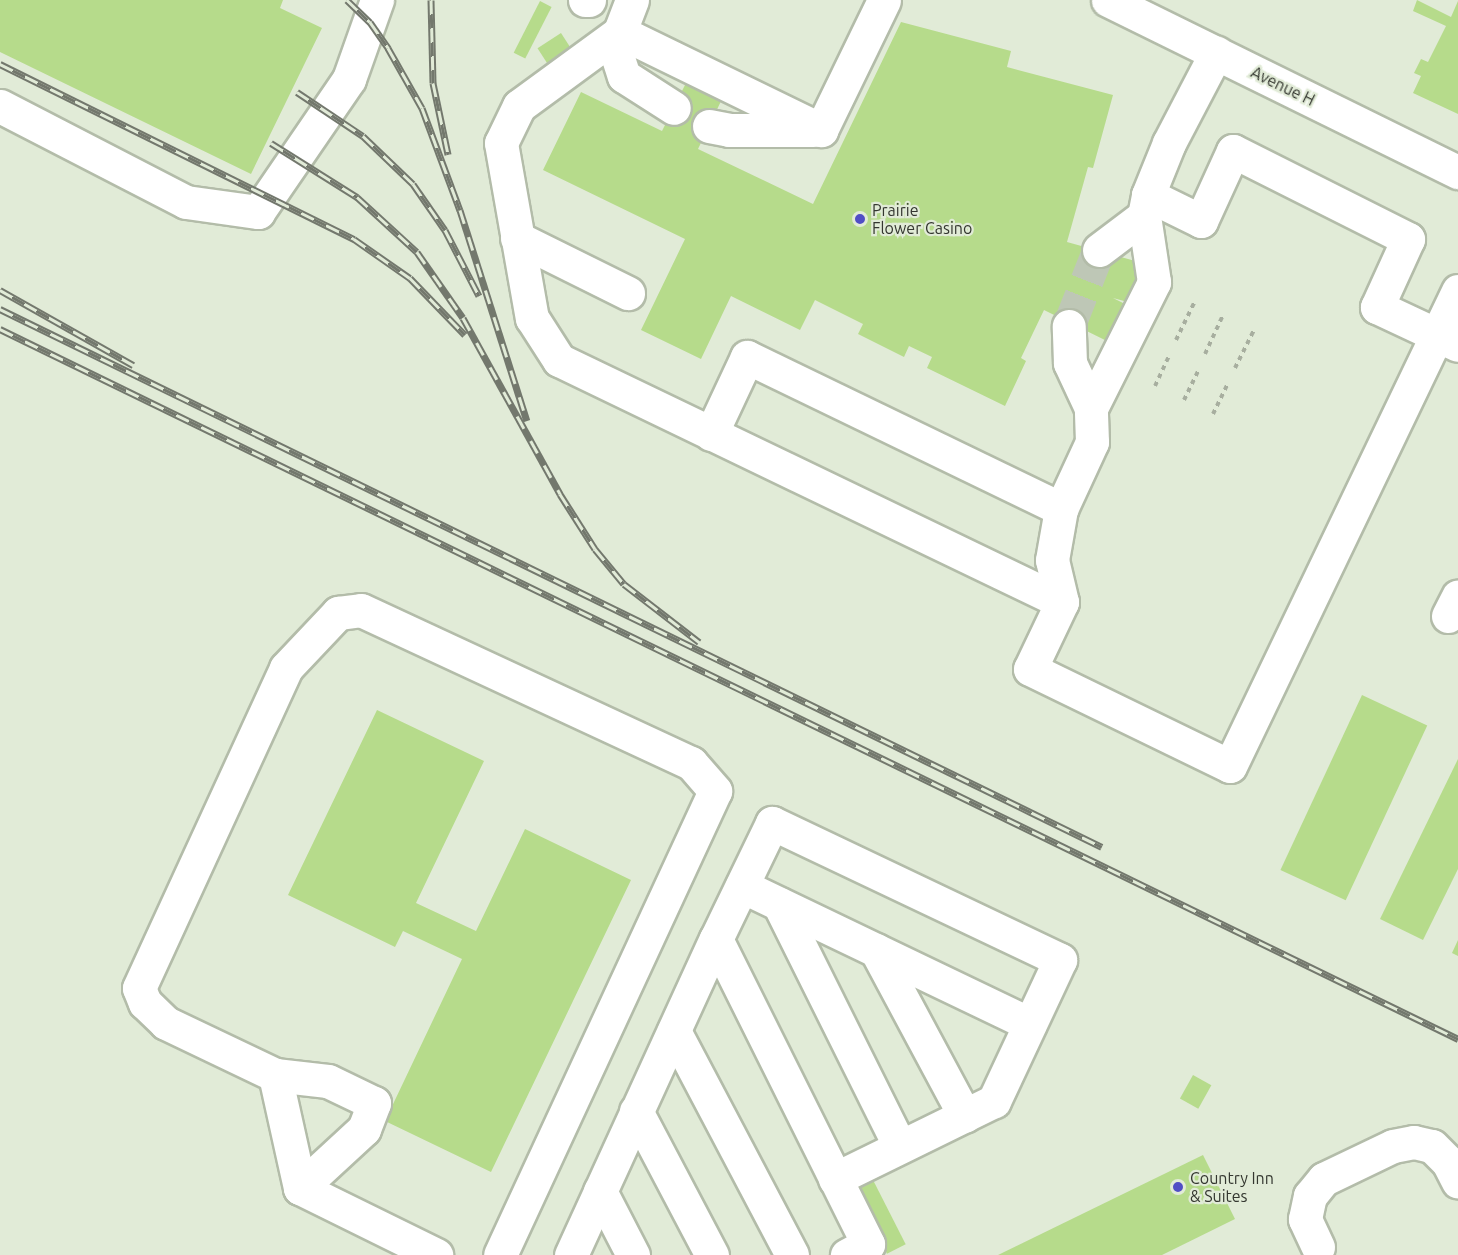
<!DOCTYPE html>
<html>
<head>
<meta charset="utf-8">
<style>
  body { margin:0 }
  #map { position:relative; width:1458px; height:1255px; overflow:hidden; background:#e1ebd7; font-family:Ubuntu,sans-serif }
  div>[style] { position:absolute }
  [style*='--x'] { left:calc(var(--x)*1px); top:calc(var(--y)*1px); width:calc(var(--w)*1px); rotate:calc(var(--a)*1deg) }
  .building>* { inset:0; background:#b6db8b; transform-origin:0 0 }
  .minor-tunnel>* { height:33px; margin-top:-16.5px; transform-origin:0; background:repeating-linear-gradient(90deg,#bec7b6 0 33px,transparent 0 49px) }
  .path>* { height:4px; margin-top:-2px; transform-origin:0; background:repeating-linear-gradient(90deg,#a7ae9f 0 4.5px,transparent 0 9px) }
  .roads { filter:drop-shadow(2px 0 #b3bca9) drop-shadow(-2px 0 #b3bca9) drop-shadow(0 2px #b3bca9) drop-shadow(0 -2px #b3bca9) }
  .minor>* { height:33px; margin:-16.5px; padding:0 16.5px; transform-origin:16.5px; border-radius:16.5px; background:#fff }
  .rail>* { height:7px; margin-top:-3.5px; transform-origin:0; background:repeating-linear-gradient(90deg,#e1ebd7 0 14px,#73786d 0 28px); box-sizing:border-box; border-block:2px solid #73786d }
  .dots>* { width:16px; height:16px; translate:-50% -50%; box-sizing:border-box; border:3px solid #e1ebd7; border-radius:50% }
  span { translate:-50% -50%; white-space:nowrap; text-align:center; line-height:1.15; -webkit-text-stroke:4.5px #e1ebd7; paint-order:stroke }
  .street-label { font-size:16px; color:#343730 }
  .poi-label { font-size:16px; color:#343730 }
  .left { translate:0 -50%; text-align:left }
</style>
</head>
<body>
<div id="map">
  <div class="building">
    <div style="clip-path:polygon(0 0,283px 0,280px 8px,322px 28px,251px 174px,0 52px)"></div>
    <div style="clip-path:polygon(1417px 0,1451px 17px,1458px 1px,1458px 114px,1413px 93px,1421px 76px,1414px 73px,1421px 59px,1428px 62px,1446px 26px,1413px 11px)"></div>
    <div style="left:540px;top:1px;width:13px;height:58px;rotate:27deg"></div>
    <div style="clip-path:polygon(901px 22px,1011px 51px,1007px 67px,1113px 95px,1093px 168px,1088px 167px,1067px 242px,1146px 264px,1135px 304px,1113px 298px,1131px 307px,1113px 344px,1044px 310px,1021px 358px,1026px 361px,1005px 406px,927px 368px,932px 357px,909px 346px,904px 357px,858px 334px,863px 324px,815px 300px,800px 330px,731px 296px,701px 359px,641px 330px,685px 239px,543px 170px,581px 92px,662px 131px,688px 79px,723px 97px,698px 149px,813px 204px)"></div>
    <div style="left:561px;top:33px;width:24px;height:28px;rotate:57deg"></div>
    <div style="left:1362px;top:695px;width:72px;height:193px;rotate:25deg"></div>
    <div style="clip-path:polygon(377px 710px,484px 761px,416px 903px,476px 931px,525px 829px,631px 880px,491px 1172px,385px 1121px,462px 959px,403px 931px,395px 947px,288px 895px)"></div>
    <div style="clip-path:polygon(1458px 759px,1458px 869px,1423px 940px,1380px 919px)"></div>
    <div style="clip-path:polygon(1458px 940px,1458px 956px,1452px 953px)"></div>
    <div style="left:1193px;top:1075px;width:21px;height:27px;rotate:29deg"></div>
    <div style="clip-path:polygon(1203px 1155px,1235px 1219px,1162px 1255px,998px 1255px)"></div>
    <div style="left:873px;top:1180px;width:72px;height:21px;rotate:63deg"></div>
  </div>
  <div class="minor-tunnel">
    <div style="--x:1069;--y:326;--w:82;--a:-68.5"></div>
  </div>
  <div class="path">
    <div style="--x:1176;--y:340;--w:43;--a:-64"></div>
    <div style="--x:1205;--y:354;--w:43;--a:-65.2"></div>
    <div style="--x:1235;--y:368;--w:42;--a:-63.4"></div>
    <div style="--x:1155;--y:386;--w:35;--a:-65"></div>
    <div style="--x:1184;--y:400;--w:34;--a:-64"></div>
    <div style="--x:1213;--y:414;--w:34;--a:-64"></div>
  </div>
  <div class="roads">
    <div class="minor">
      <div style="--x:585;--y:0;--w:4;--a:0"></div>
      <div style="--x:632;--y:0;--w:34;--a:111"></div>
      <div style="--x:620;--y:32;--w:26;--a:94"></div>
      <div style="--x:618;--y:58;--w:19;--a:72"></div>
      <div style="--x:624;--y:76;--w:59;--a:32.6"></div>
      <div style="--x:1108;--y:0;--w:390;--a:26.2"></div>
      <div style="--x:620;--y:32;--w:125;--a:143.8"></div>
      <div style="--x:519;--y:106;--w:41;--a:115.9"></div>
      <div style="--x:501;--y:143;--w:178;--a:80"></div>
      <div style="--x:532;--y:318;--w:50;--a:57.3"></div>
      <div style="--x:559;--y:360;--w:558;--a:25.69"></div>
      <div style="--x:1062;--y:602;--w:74;--a:115.5"></div>
      <div style="--x:1030;--y:669;--w:222;--a:25.9"></div>
      <div style="--x:1230;--y:766;--w:527;--a:-64.36"></div>
      <div style="--x:620;--y:32;--w:224;--a:26"></div>
      <div style="--x:0;--y:106;--w:209;--a:27.3"></div>
      <div style="--x:186;--y:202;--w:73;--a:7.9"></div>
      <div style="--x:258;--y:212;--w:161;--a:-55.6"></div>
      <div style="--x:349;--y:79;--w:84;--a:-70.5"></div>
      <div style="--x:709;--y:126;--w:20;--a:11"></div>
      <div style="--x:729;--y:130;--w:84;--a:0"></div>
      <div style="--x:821;--y:130;--w:144;--a:-64.1"></div>
      <div style="--x:1148;--y:195;--w:59;--a:26.1"></div>
      <div style="--x:1201;--y:221;--w:77;--a:-65.4"></div>
      <div style="--x:1233;--y:151;--w:196;--a:26.7"></div>
      <div style="--x:1408;--y:239;--w:75;--a:114.5"></div>
      <div style="--x:1377;--y:307;--w:89;--a:25.1"></div>
      <div style="--x:517;--y:238;--w:124;--a:26.4"></div>
      <div style="--x:1099;--y:250;--w:56;--a:-37.1"></div>
      <div style="--x:1144;--y:216;--w:21;--a:-79"></div>
      <div style="--x:1148;--y:195;--w:56;--a:-68"></div>
      <div style="--x:1169;--y:143;--w:102;--a:-62.4"></div>
      <div style="--x:1091;--y:408;--w:141;--a:-63.4"></div>
      <div style="--x:1154;--y:282;--w:67;--a:-98.6"></div>
      <div style="--x:711;--y:434;--w:85;--a:-64.9"></div>
      <div style="--x:747;--y:357;--w:349;--a:25.8"></div>
      <div style="--x:1062;--y:602;--w:43;--a:-103.4"></div>
      <div style="--x:1052;--y:560;--w:52;--a:-80"></div>
      <div style="--x:1061;--y:509;--w:74;--a:-65.2"></div>
      <div style="--x:1092;--y:442;--w:34;--a:-92"></div>
      <div style="--x:1091;--y:408;--w:50;--a:-115"></div>
      <div style="--x:1070;--y:363;--w:37;--a:-92"></div>
      <div style="--x:1448;--y:616;--w:22;--a:-63"></div>
      <div style="--x:742;--y:886;--w:319;--a:25.6"></div>
      <div style="--x:779;--y:904;--w:271;--a:63.5"></div>
      <div style="--x:716;--y:939;--w:129;--a:-64.2"></div>
      <div style="--x:772;--y:823;--w:319;--a:25.4"></div>
      <div style="--x:1060;--y:960;--w:156;--a:115.1"></div>
      <div style="--x:994;--y:1101;--w:177;--a:153.9"></div>
      <div style="--x:876;--y:950;--w:188;--a:61.8"></div>
      <div style="--x:674;--y:1031;--w:253;--a:62.2"></div>
      <div style="--x:275;--y:1075;--w:53;--a:6.5"></div>
      <div style="--x:328;--y:1081;--w:51;--a:25.6"></div>
      <div style="--x:374;--y:1103;--w:28;--a:111"></div>
      <div style="--x:364;--y:1129;--w:87;--a:137.3"></div>
      <div style="--x:636;--y:1111;--w:163;--a:62.2"></div>
      <div style="--x:300;--y:1188;--w:116;--a:-102.5"></div>
      <div style="--x:275;--y:1075;--w:121;--a:-154.5"></div>
      <div style="--x:166;--y:1023;--w:29;--a:-136"></div>
      <div style="--x:145;--y:1003;--w:16;--a:-112"></div>
      <div style="--x:139;--y:988;--w:352;--a:-65.3"></div>
      <div style="--x:286;--y:668;--w:76;--a:-46.6"></div>
      <div style="--x:338;--y:613;--w:23;--a:-7"></div>
      <div style="--x:361;--y:610;--w:364;--a:24.9"></div>
      <div style="--x:691;--y:763;--w:37;--a:49"></div>
      <div style="--x:715;--y:791;--w:511;--a:114.86"></div>
      <div style="--x:300;--y:1188;--w:152;--a:26.2"></div>
      <div style="--x:600;--y:1191;--w:72;--a:62.7"></div>
      <div style="--x:1318;--y:1247;--w:31;--a:-115"></div>
      <div style="--x:1305;--y:1219;--w:24;--a:-78"></div>
      <div style="--x:1310;--y:1196;--w:22;--a:-51"></div>
      <div style="--x:1324;--y:1179;--w:76;--a:-25.6"></div>
      <div style="--x:1393;--y:1146;--w:21;--a:-11"></div>
      <div style="--x:1414;--y:1142;--w:18;--a:13"></div>
      <div style="--x:1432;--y:1146;--w:23;--a:45"></div>
      <div style="--x:1448;--y:1162;--w:22;--a:63"></div>
      <div style="--x:571;--y:1255;--w:348;--a:-65.4"></div>
      <div style="--x:716;--y:939;--w:341;--a:63.5"></div>
      <div style="--x:868;--y:1244;--w:24;--a:152"></div>
    </div>
  </div>
  <div class="rail">
    <div style="--x:347;--y:0;--w:32;--a:44"></div>
    <div style="--x:370;--y:22;--w:32;--a:55"></div>
    <div style="--x:388;--y:48;--w:69;--a:60.5"></div>
    <div style="--x:422;--y:108;--w:109;--a:69.6"></div>
    <div style="--x:460;--y:210;--w:221;--a:72.4"></div>
    <div style="--x:431;--y:0;--w:83;--a:88.6"></div>
    <div style="--x:433;--y:83;--w:73;--a:78.1"></div>
    <div style="--x:0;--y:64;--w:395;--a:26.3"></div>
    <div style="--x:354;--y:239;--w:68;--a:34.9"></div>
    <div style="--x:410;--y:278;--w:79;--a:46"></div>
    <div style="--x:297;--y:92;--w:79;--a:33.7"></div>
    <div style="--x:363;--y:136;--w:69;--a:43.8"></div>
    <div style="--x:413;--y:184;--w:56;--a:55.2"></div>
    <div style="--x:445;--y:230;--w:74;--a:62.7"></div>
    <div style="--x:271;--y:143;--w:102;--a:32.1"></div>
    <div style="--x:357;--y:197;--w:81;--a:42.5"></div>
    <div style="--x:417;--y:252;--w:80;--a:55.1"></div>
    <div style="--x:463;--y:318;--w:201;--a:61.1"></div>
    <div style="--x:560;--y:494;--w:65;--a:57.5"></div>
    <div style="--x:595;--y:549;--w:45;--a:50.4"></div>
    <div style="--x:624;--y:584;--w:95;--a:37.7"></div>
    <div style="--x:0;--y:290;--w:153;--a:29.4"></div>
    <div style="--x:0;--y:309;--w:1226;--a:26.02"></div>
    <div style="--x:0;--y:329;--w:1622;--a:25.96"></div>
  </div>
  <div class="dots">
    <div style="left:860px;top:219px;background:#514ec5"></div>
    <div style="left:1178px;top:1187px;background:#514ec5"></div>
  </div>
  <div class="street-label">
    <span style="left:1283px;top:86px;rotate:26deg">Avenue H</span>
  </div>
  <div class="poi-label">
    <span class="left" style="left:872px;top:219px">Prairie<br>Flower Casino</span>
    <span class="left" style="left:1190px;top:1187px">Country Inn<br>&amp; Suites</span>
  </div>
</div>
</body>
</html>
